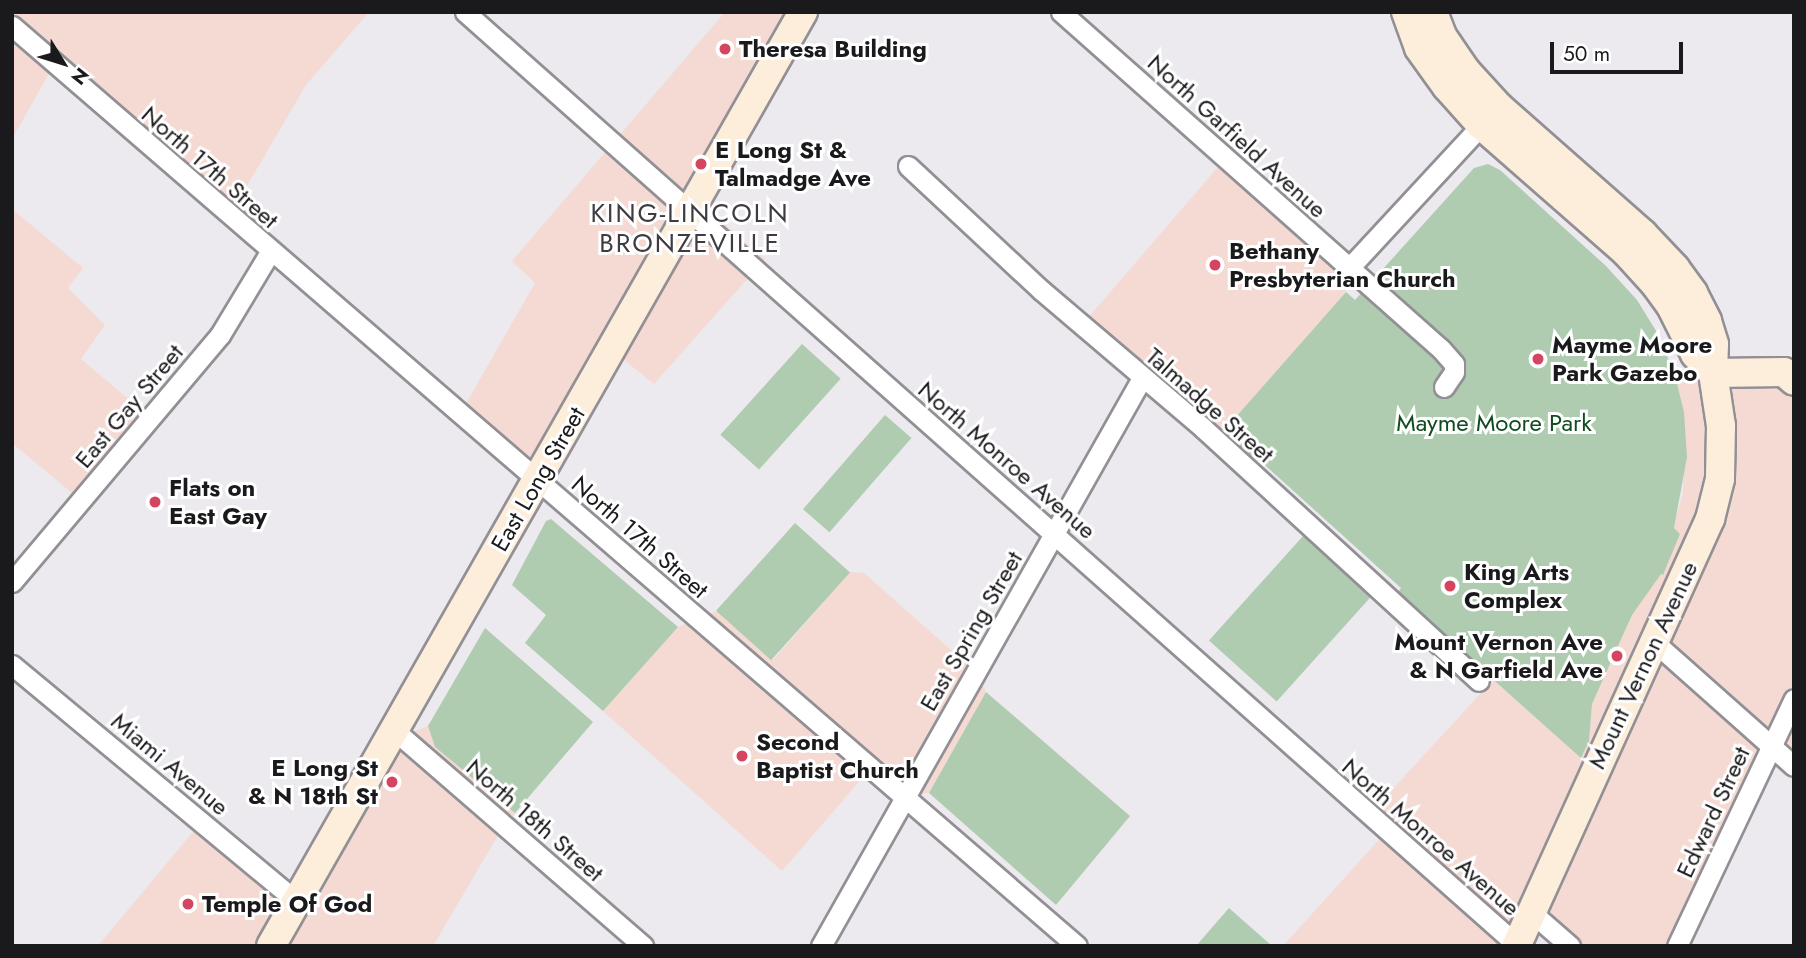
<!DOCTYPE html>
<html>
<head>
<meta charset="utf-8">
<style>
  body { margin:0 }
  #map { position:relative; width:1806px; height:958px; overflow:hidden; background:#ece9ef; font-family:Jost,sans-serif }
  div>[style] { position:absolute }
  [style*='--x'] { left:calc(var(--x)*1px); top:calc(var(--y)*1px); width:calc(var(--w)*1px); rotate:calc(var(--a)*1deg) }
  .commercial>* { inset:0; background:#f4dad3 }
  .green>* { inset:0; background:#afccb1; transform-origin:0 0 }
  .roads { filter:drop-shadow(2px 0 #929095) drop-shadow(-2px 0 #929095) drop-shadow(0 2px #929095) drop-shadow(0 -2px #929095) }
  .street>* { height:19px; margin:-9.5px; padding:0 9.5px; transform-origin:9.5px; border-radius:9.5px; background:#fff }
  .secondary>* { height:28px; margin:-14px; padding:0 14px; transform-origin:14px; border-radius:14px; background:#fdeedc }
  .dots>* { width:19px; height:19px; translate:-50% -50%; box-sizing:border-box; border:4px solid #fff; border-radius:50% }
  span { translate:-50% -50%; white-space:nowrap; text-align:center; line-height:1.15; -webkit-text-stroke:6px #fff; paint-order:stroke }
  .poi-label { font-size:24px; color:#1a191b; font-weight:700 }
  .left { translate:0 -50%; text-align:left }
  .right { translate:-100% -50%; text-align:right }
  .street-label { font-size:24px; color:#1a191b }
  .park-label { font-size:24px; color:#104c1f }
  .neighbourhood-label { font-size:26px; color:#3e3c41; letter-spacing:2px }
  .frame { position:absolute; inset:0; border:14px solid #1a191b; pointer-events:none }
  .north { position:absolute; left:28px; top:28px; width:70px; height:70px; -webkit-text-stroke:5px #fff; paint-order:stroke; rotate:128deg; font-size:19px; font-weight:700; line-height:28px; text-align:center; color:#1a191b }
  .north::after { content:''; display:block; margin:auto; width:24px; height:32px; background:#1a191b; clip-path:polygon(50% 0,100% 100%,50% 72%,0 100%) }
  .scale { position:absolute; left:1550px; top:42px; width:133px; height:32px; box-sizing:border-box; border:4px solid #1a191b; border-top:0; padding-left:9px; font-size:21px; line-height:24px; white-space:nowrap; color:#1a191b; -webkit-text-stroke:5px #fff; paint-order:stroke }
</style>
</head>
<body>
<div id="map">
  <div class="commercial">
    <div style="clip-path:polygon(12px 12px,369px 12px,306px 85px,231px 213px,207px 209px,134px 145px,140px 130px,55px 63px,12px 139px)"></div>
    <div style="clip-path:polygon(725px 12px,815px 12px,707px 209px,765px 259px,654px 384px,613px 351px,541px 483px,460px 414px,535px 283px,512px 261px)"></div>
    <div style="clip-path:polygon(1225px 159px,1336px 256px,1346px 292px,1220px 435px,1081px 326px)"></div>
    <div style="clip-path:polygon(12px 209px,83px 268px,68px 288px,105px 325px,81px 359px,153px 420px,84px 503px,12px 443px)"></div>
    <div style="clip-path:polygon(1794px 362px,1794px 771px,1772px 752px,1679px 946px,1558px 946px,1529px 921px,1517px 946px,1283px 946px,1385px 833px,1367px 817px,1493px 680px,1581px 757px,1589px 741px,1592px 704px,1632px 615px,1661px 573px,1683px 493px,1684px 412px,1675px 375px,1786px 376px)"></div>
    <div style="clip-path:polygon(850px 572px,864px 573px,977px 673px,986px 692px,929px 793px,902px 796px,870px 769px,782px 871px,603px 711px,678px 627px,717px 611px,773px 660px)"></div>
    <div style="clip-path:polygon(428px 726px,435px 747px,515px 813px,500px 832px,433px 946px,98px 946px,202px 821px,299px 904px,398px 738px)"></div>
  </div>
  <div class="green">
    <div style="clip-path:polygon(1488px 164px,1500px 170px,1606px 266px,1637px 300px,1658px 334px,1675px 375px,1684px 412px,1687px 457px,1674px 528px,1680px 534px,1663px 575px,1661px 574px,1632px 615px,1592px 704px,1589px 741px,1581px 758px,1397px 594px,1401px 588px,1257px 458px,1252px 463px,1220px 435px,1346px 292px,1355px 300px,1474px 168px)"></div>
    <div style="left:802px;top:344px;width:52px;height:122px;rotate:42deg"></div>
    <div style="left:885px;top:415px;width:35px;height:125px;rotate:41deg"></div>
    <div style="clip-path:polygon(551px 519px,678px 627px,603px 711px,525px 643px,546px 615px,512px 585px,546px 521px)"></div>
    <div style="left:795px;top:523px;width:74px;height:118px;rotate:42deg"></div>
    <div style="left:1304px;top:535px;width:91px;height:142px;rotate:42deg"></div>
    <div style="clip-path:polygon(485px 628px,593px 722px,515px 813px,435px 747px,428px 726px)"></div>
    <div style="clip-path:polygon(986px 692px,1130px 816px,1056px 905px,929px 793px)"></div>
    <div style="clip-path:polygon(1229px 908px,1272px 946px,1196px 946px)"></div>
  </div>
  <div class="roads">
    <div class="street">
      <div style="--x:465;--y:12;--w:1406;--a:41.57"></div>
      <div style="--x:1061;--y:12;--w:508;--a:41.57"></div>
      <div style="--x:1441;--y:349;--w:20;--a:49"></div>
      <div style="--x:1454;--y:364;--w:8;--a:90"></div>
      <div style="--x:1454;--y:372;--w:18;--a:124"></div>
      <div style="--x:12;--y:26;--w:1407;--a:40.82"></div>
      <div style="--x:908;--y:166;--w:182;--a:43"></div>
      <div style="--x:1041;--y:290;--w:213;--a:40.4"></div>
      <div style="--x:1203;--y:428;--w:374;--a:42.5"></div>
      <div style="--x:1349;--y:268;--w:205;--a:-47.2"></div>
      <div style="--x:12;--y:582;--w:323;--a:-49.9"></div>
      <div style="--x:220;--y:335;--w:97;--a:-58.9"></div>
      <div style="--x:1653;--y:641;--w:188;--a:41.6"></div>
      <div style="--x:12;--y:665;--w:369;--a:39.7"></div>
      <div style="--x:394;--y:730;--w:330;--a:40.9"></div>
      <div style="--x:1531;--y:912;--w:52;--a:41.1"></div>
      <div style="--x:821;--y:946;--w:652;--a:-60.53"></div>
      <div style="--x:1677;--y:946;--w:273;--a:-64.7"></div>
    </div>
    <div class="secondary">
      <div style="--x:1406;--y:12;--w:38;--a:70"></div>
      <div style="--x:1419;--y:48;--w:48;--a:54.3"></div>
      <div style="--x:1447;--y:87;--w:51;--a:48.2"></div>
      <div style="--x:1481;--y:125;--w:193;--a:41.2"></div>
      <div style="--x:1626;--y:252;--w:43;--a:47.8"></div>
      <div style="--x:1655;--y:284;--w:27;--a:54"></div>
      <div style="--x:1671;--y:306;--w:54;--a:63.4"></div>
      <div style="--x:1695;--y:354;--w:26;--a:47"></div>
      <div style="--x:1433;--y:12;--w:26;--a:69"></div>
      <div style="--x:1442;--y:36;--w:42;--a:55.6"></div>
      <div style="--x:1466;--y:71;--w:49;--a:47.5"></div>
      <div style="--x:1499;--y:107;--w:192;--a:41.4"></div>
      <div style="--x:1643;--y:234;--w:47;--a:46.7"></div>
      <div style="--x:1675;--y:268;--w:31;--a:54"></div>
      <div style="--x:1693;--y:293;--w:31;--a:63"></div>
      <div style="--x:1707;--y:321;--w:24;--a:73"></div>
      <div style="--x:1714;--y:344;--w:29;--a:92"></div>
      <div style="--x:1713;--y:373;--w:54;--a:81.4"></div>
      <div style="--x:1721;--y:426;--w:53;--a:91.1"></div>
      <div style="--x:1720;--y:479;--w:41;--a:104"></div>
      <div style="--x:1710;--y:519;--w:469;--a:114.4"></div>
      <div style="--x:1713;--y:373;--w:71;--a:-0.8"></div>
      <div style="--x:1784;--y:372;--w:13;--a:42"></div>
      <div style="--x:271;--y:946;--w:1075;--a:-60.33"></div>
    </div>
  </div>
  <div class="dots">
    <div style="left:725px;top:49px;background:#d5455f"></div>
    <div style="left:701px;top:164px;background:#d5455f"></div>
    <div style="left:1215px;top:265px;background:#d5455f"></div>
    <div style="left:1538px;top:359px;background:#d5455f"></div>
    <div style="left:155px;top:502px;background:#d5455f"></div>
    <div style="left:1450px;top:586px;background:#d5455f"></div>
    <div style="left:1617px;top:656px;background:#d5455f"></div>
    <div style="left:742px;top:756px;background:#d5455f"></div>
    <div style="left:392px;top:782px;background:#d5455f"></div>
    <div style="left:188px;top:904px;background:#d5455f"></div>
  </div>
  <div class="poi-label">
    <span class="left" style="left:739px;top:49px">Theresa Building</span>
    <span class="left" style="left:715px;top:164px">E Long St &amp;<br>Talmadge Ave</span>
    <span class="left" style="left:1229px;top:265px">Bethany<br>Presbyterian Church</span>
    <span class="left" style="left:1552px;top:359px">Mayme Moore<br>Park Gazebo</span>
    <span class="left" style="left:169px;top:502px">Flats on<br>East Gay</span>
    <span class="left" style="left:1464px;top:586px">King Arts<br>Complex</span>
    <span class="right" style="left:1603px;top:656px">Mount Vernon Ave<br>&amp; N Garfield Ave</span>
    <span class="left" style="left:756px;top:756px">Second<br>Baptist Church</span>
    <span class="right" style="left:378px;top:782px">E Long St<br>&amp; N 18th St</span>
    <span class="left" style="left:202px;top:904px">Temple Of God</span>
  </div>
  <div class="street-label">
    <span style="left:1237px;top:136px;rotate:42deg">North Garfield Avenue</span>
    <span style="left:210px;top:167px;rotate:41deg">North 17th Street</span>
    <span style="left:1210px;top:405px;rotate:41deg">Talmadge Street</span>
    <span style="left:129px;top:406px;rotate:-50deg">East Gay Street</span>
    <span style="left:1007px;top:460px;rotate:41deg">North Monroe Avenue</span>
    <span style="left:538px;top:479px;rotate:-60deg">East Long Street</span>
    <span style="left:640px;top:537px;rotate:41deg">North 17th Street</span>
    <span style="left:971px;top:631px;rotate:-60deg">East Spring Street</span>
    <span style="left:1643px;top:665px;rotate:-65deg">Mount Vernon Avenue</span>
    <span style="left:170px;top:764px;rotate:40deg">Miami Avenue</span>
    <span style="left:1713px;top:812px;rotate:-65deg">Edward Street</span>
    <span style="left:535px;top:820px;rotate:41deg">North 18th Street</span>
    <span style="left:1431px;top:837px;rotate:41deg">North Monroe Avenue</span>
  </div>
  <div class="park-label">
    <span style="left:1494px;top:423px">Mayme Moore Park</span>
  </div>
  <div class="neighbourhood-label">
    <span style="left:690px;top:229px">KING-LINCOLN<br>BRONZEVILLE</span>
  </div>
  <div class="frame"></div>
  <div class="north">N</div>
  <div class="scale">50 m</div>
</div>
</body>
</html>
